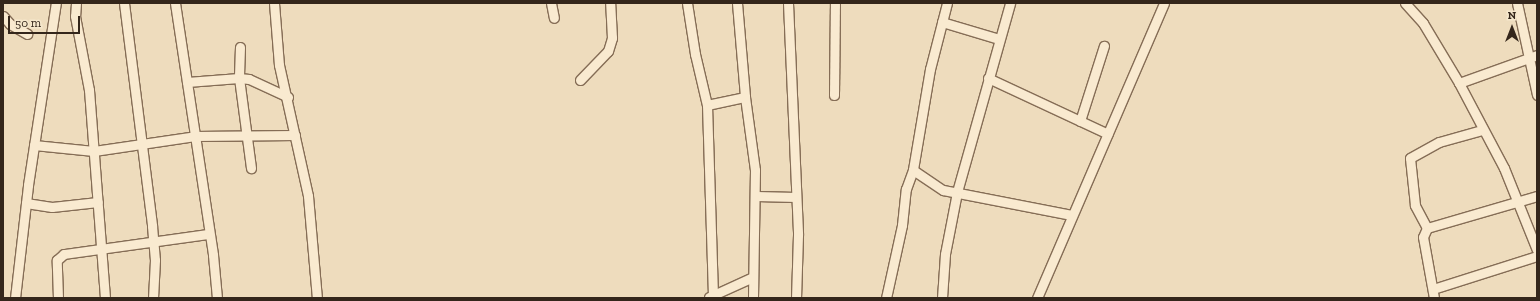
<!DOCTYPE html>
<html>
<head>
<meta charset="utf-8">
<style>
  body { margin:0 }
  #map { position:relative; width:1540px; height:301px; overflow:hidden; background:#eedcbd; font-family:"Zilla Slab",serif }
  div>[style] { position:absolute }
  [style*='--x'] { left:calc(var(--x)*1px); top:calc(var(--y)*1px); width:calc(var(--w)*1px); rotate:calc(var(--a)*1deg) }
  .roads { filter:drop-shadow(1px 0 #856d56) drop-shadow(-1px 0 #856d56) drop-shadow(0 1px #856d56) drop-shadow(0 -1px #856d56) }
  .minor>* { height:9px; margin:-4.5px; padding:0 4.5px; transform-origin:4.5px; border-radius:4.5px; background:#f9ead0 }
  span { translate:-50% -50%; white-space:nowrap; text-align:center; line-height:1.15; -webkit-text-stroke:3.5px #f5e7cc; paint-order:stroke }
  .frame { position:absolute; inset:0; border:4px solid #34261b; pointer-events:none }
  .north { position:absolute; left:1492px; top:8px; width:40px; height:40px; -webkit-text-stroke:3px #f5e7cc; paint-order:stroke; rotate:0deg; font-size:11px; font-weight:700; line-height:16px; text-align:center; color:#34261b }
  .north::after { content:''; display:block; margin:auto; width:14px; height:18px; background:#34261b; clip-path:polygon(50% 0,100% 100%,50% 72%,0 100%) }
  .scale { position:absolute; left:8px; top:16px; width:72px; height:18px; box-sizing:border-box; border:2px solid #34261b; border-top:0; padding-left:5px; font-size:12px; line-height:14px; white-space:nowrap; color:#34261b; -webkit-text-stroke:3px #f5e7cc; paint-order:stroke }
</style>
</head>
<body>
<div id="map">
  <div class="roads">
    <div class="minor">
      <div style="--x:76;--y:3;--w:13;--a:94"></div>
      <div style="--x:75;--y:16;--w:75;--a:79.3"></div>
      <div style="--x:89;--y:90;--w:209;--a:85.6"></div>
      <div style="--x:124;--y:3;--w:225;--a:82.8"></div>
      <div style="--x:152;--y:226;--w:34;--a:85"></div>
      <div style="--x:155;--y:260;--w:38;--a:93"></div>
      <div style="--x:175;--y:3;--w:255;--a:81.4"></div>
      <div style="--x:213;--y:255;--w:43;--a:84.7"></div>
      <div style="--x:274;--y:3;--w:62;--a:85.4"></div>
      <div style="--x:279;--y:65;--w:134;--a:77.5"></div>
      <div style="--x:308;--y:196;--w:102;--a:85"></div>
      <div style="--x:551;--y:3;--w:15;--a:79"></div>
      <div style="--x:687;--y:3;--w:52;--a:81.1"></div>
      <div style="--x:695;--y:54;--w:52;--a:76.8"></div>
      <div style="--x:707;--y:105;--w:193;--a:88.2"></div>
      <div style="--x:737;--y:3;--w:94;--a:85.1"></div>
      <div style="--x:745;--y:97;--w:74;--a:82.2"></div>
      <div style="--x:755;--y:170;--w:128;--a:90.9"></div>
      <div style="--x:788;--y:3;--w:232;--a:87.5"></div>
      <div style="--x:798;--y:235;--w:63;--a:91.8"></div>
      <div style="--x:947;--y:3;--w:68;--a:104.4"></div>
      <div style="--x:930;--y:69;--w:102;--a:99.6"></div>
      <div style="--x:913;--y:170;--w:36;--a:34"></div>
      <div style="--x:943;--y:190;--w:131;--a:11"></div>
      <div style="--x:1405;--y:3;--w:27;--a:48"></div>
      <div style="--x:1423;--y:23;--w:70;--a:59"></div>
      <div style="--x:1459;--y:83;--w:96;--a:62.1"></div>
      <div style="--x:1504;--y:168;--w:88;--a:68.1"></div>
      <div style="--x:1517;--y:3;--w:94;--a:77.7"></div>
      <div style="--x:3;--y:16;--w:11;--a:49"></div>
      <div style="--x:10;--y:24;--w:20;--a:30"></div>
      <div style="--x:942;--y:22;--w:59;--a:16.6"></div>
      <div style="--x:240;--y:47;--w:31;--a:92"></div>
      <div style="--x:239;--y:78;--w:91;--a:82.4"></div>
      <div style="--x:988;--y:78;--w:132;--a:25"></div>
      <div style="--x:580;--y:80;--w:40;--a:-46"></div>
      <div style="--x:608;--y:51;--w:14;--a:-73"></div>
      <div style="--x:612;--y:38;--w:35;--a:-93"></div>
      <div style="--x:187;--y:82;--w:52;--a:-4.4"></div>
      <div style="--x:239;--y:78;--w:10;--a:6"></div>
      <div style="--x:249;--y:79;--w:43;--a:24.8"></div>
      <div style="--x:1459;--y:83;--w:83;--a:-19.7"></div>
      <div style="--x:834;--y:95;--w:92;--a:-89.4"></div>
      <div style="--x:707;--y:105;--w:39;--a:-12"></div>
      <div style="--x:1080;--y:121;--w:79;--a:-72.3"></div>
      <div style="--x:34;--y:145;--w:60;--a:5.7"></div>
      <div style="--x:94;--y:151;--w:102;--a:-8.4"></div>
      <div style="--x:195;--y:136;--w:100;--a:-0.6"></div>
      <div style="--x:756;--y:196;--w:40;--a:1.4"></div>
      <div style="--x:26;--y:203;--w:26;--a:9"></div>
      <div style="--x:52;--y:207;--w:46;--a:-6.2"></div>
      <div style="--x:1427;--y:228;--w:26;--a:-118"></div>
      <div style="--x:1415;--y:205;--w:47;--a:-96.1"></div>
      <div style="--x:1410;--y:158;--w:33;--a:-29"></div>
      <div style="--x:1439;--y:142;--w:45;--a:-15.6"></div>
      <div style="--x:1433;--y:289;--w:109;--a:-17.6"></div>
      <div style="--x:709;--y:297;--w:48;--a:-24.4"></div>
      <div style="--x:15;--y:298;--w:114;--a:-83.4"></div>
      <div style="--x:28;--y:185;--w:184;--a:-81.3"></div>
      <div style="--x:58;--y:298;--w:38;--a:-92"></div>
      <div style="--x:57;--y:260;--w:9;--a:-41"></div>
      <div style="--x:64;--y:254;--w:146;--a:-7.9"></div>
      <div style="--x:886;--y:298;--w:75;--a:-77.6"></div>
      <div style="--x:902;--y:225;--w:36;--a:-84"></div>
      <div style="--x:906;--y:189;--w:20;--a:-70"></div>
      <div style="--x:942;--y:298;--w:44;--a:-86.1"></div>
      <div style="--x:945;--y:254;--w:63;--a:-79"></div>
      <div style="--x:957;--y:192;--w:196;--a:-74.3"></div>
      <div style="--x:1037;--y:298;--w:321;--a:-66.7"></div>
      <div style="--x:1434;--y:298;--w:62;--a:-100.2"></div>
      <div style="--x:1423;--y:237;--w:10;--a:-66"></div>
      <div style="--x:1427;--y:228;--w:115;--a:-16.2"></div>
    </div>
  </div>
  <div class="frame"></div>
  <div class="north">N</div>
  <div class="scale">50 m</div>
</div>
</body>
</html>
